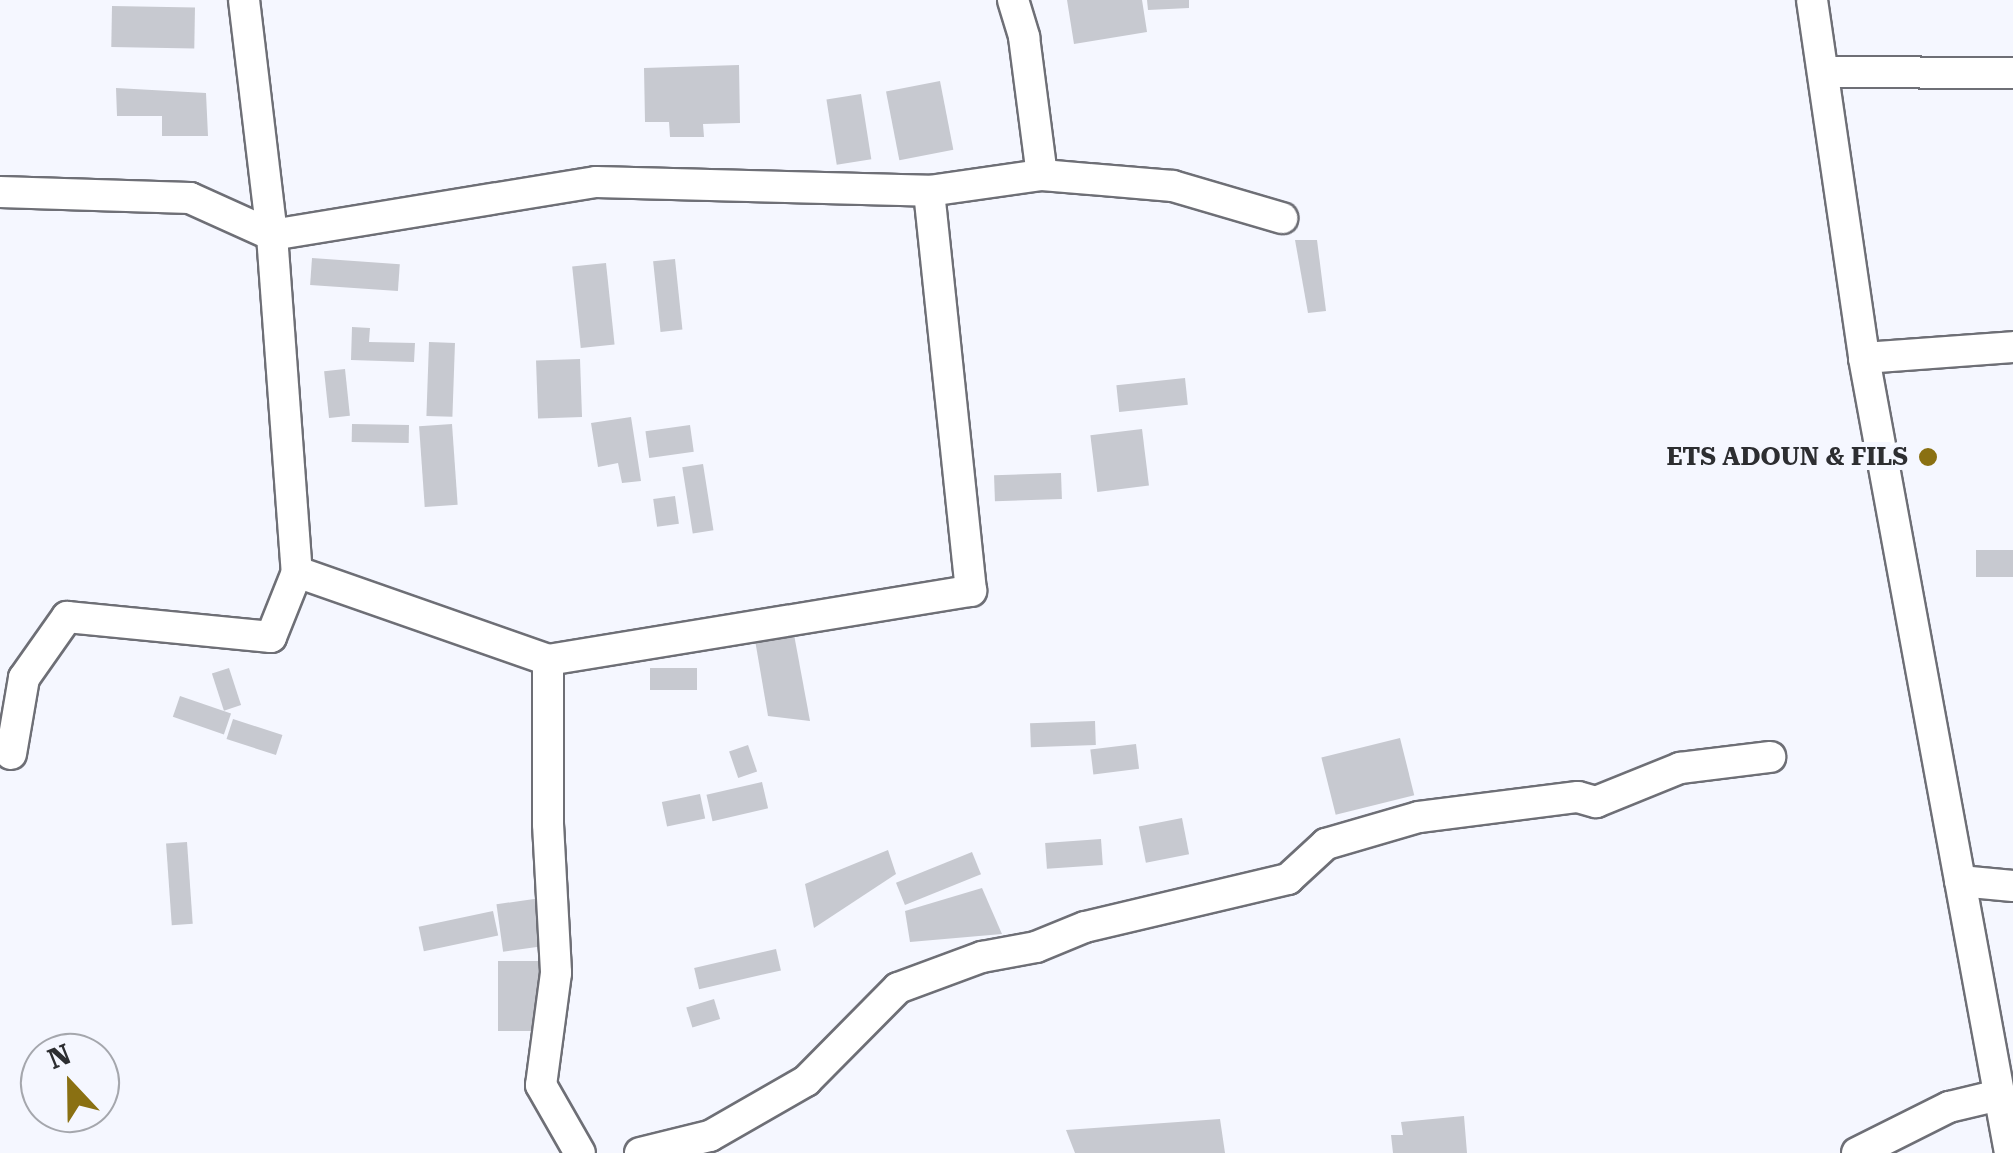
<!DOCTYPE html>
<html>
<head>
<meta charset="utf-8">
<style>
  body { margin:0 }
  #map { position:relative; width:2013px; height:1153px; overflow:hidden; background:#f5f7ff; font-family:"Roboto Serif",serif }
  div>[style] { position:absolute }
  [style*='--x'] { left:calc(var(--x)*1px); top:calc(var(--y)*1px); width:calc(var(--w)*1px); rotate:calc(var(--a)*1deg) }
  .building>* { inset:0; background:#c7c9d0; transform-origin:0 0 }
  .roads { filter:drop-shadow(2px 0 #6e6f76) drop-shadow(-2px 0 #6e6f76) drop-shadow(0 2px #6e6f76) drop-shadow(0 -2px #6e6f76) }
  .street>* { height:30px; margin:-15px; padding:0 15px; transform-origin:15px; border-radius:15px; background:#fff }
  .dots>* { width:28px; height:28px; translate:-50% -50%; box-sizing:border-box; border:5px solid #f5f7ff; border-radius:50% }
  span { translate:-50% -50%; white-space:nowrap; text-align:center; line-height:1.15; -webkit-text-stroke:10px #f5f7ff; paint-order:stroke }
  .poi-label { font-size:25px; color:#2d2e31; font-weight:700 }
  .right { translate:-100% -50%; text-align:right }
  .north { position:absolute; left:20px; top:1033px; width:100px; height:100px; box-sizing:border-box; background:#f5f7ff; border:2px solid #a5a7ad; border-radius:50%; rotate:338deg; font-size:28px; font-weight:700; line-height:40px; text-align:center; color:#2d2e31 }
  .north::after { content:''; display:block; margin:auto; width:35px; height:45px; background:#8a7012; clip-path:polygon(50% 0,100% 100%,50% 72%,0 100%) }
</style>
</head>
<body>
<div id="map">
  <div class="building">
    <div style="clip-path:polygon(1067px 0,1142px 0,1147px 32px,1074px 44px)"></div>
    <div style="clip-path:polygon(1147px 0,1189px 0,1189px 8px,1148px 10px)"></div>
    <div style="left:112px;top:6px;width:83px;height:41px;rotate:1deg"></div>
    <div style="clip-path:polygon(739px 65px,740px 123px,703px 124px,704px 137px,670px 137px,669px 122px,645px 122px,644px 68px)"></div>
    <div style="left:940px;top:81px;width:70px;height:55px;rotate:79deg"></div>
    <div style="clip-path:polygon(116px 88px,206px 93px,208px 136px,162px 136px,162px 116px,117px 116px)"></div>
    <div style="left:861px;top:94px;width:66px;height:35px;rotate:81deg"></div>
    <div style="clip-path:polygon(1295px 240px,1317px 240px,1326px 311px,1308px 313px)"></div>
    <div style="left:312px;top:258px;width:88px;height:27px;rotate:4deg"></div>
    <div style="left:675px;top:259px;width:71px;height:22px;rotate:84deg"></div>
    <div style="left:606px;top:263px;width:82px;height:34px;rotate:84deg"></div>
    <div style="clip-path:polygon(352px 327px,370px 328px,369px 342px,415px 343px,414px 362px,351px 360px)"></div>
    <div style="left:429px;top:342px;width:26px;height:74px;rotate:2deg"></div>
    <div style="left:580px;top:359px;width:58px;height:44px;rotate:88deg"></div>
    <div style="left:345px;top:369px;width:47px;height:21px;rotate:84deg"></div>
    <div style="left:1185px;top:378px;width:27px;height:69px;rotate:84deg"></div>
    <div style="clip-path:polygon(631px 417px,641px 481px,622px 483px,618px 463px,598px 467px,591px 423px)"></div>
    <div style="left:352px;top:424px;width:57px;height:18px;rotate:1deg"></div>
    <div style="left:452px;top:424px;width:81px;height:33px;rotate:86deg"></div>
    <div style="left:690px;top:425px;width:27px;height:45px;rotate:82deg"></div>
    <div style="left:1142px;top:429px;width:57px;height:52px;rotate:83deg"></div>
    <div style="left:703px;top:464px;width:67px;height:21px;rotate:81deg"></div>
    <div style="left:1061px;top:473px;width:26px;height:67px;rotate:88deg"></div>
    <div style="left:675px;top:496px;width:28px;height:22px;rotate:82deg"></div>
    <div style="left:2013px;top:550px;width:27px;height:37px;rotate:90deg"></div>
    <div style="clip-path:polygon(793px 629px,810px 721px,768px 716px,755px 640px)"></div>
    <div style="left:229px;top:668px;width:39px;height:18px;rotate:72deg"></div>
    <div style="left:650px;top:668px;width:47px;height:22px"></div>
    <div style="left:180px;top:696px;width:54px;height:22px;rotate:19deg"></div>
    <div style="left:233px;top:719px;width:52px;height:21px;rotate:18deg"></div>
    <div style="left:1095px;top:721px;width:24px;height:65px;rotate:88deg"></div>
    <div style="left:1400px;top:738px;width:59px;height:81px;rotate:76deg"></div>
    <div style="left:1136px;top:744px;width:25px;height:46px;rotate:83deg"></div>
    <div style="left:748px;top:745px;width:28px;height:20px;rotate:71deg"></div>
    <div style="left:762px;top:782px;width:27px;height:57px;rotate:77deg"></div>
    <div style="left:700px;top:794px;width:25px;height:39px;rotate:78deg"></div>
    <div style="left:1182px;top:818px;width:37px;height:44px;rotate:79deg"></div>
    <div style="left:1101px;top:839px;width:26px;height:56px;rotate:86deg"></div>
    <div style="left:187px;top:842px;width:82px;height:21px;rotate:86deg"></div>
    <div style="clip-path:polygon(888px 850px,896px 874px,814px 928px,805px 884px)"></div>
    <div style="left:972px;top:852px;width:24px;height:82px;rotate:68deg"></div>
    <div style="clip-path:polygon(982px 888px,1002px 934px,910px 942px,905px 911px)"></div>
    <div style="left:541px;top:898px;width:48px;height:45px;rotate:82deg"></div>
    <div style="left:493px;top:911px;width:25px;height:76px;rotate:78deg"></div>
    <div style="left:776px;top:949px;width:22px;height:84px;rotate:77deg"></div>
    <div style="left:498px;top:961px;width:42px;height:70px"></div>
    <div style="left:714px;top:999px;width:21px;height:29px;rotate:73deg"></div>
    <div style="clip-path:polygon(1464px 1116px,1467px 1153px,1393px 1153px,1391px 1135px,1403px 1135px,1401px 1122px)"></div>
    <div style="clip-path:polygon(1220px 1119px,1225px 1153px,1075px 1153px,1066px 1130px)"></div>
  </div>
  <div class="roads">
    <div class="street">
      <div style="--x:244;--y:0;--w:237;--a:83.2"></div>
      <div style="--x:272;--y:235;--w:338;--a:85.8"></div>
      <div style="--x:297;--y:572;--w:266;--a:19.3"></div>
      <div style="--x:548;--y:660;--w:429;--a:-9.3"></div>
      <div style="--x:971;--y:591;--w:402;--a:-96"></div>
      <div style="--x:1013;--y:0;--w:39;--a:73"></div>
      <div style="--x:1024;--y:37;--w:139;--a:82.6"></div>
      <div style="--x:1812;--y:0;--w:362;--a:81.7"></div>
      <div style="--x:1864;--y:358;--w:808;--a:79.59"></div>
      <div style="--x:1823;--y:72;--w:190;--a:0.3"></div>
      <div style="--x:0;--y:192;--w:190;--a:1.8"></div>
      <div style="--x:190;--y:198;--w:90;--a:24.3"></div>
      <div style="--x:272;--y:235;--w:328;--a:-9.3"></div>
      <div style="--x:596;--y:182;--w:333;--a:1.5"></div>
      <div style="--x:929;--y:191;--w:114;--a:-8.1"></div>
      <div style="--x:1042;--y:175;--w:131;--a:4.8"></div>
      <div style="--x:1173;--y:186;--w:114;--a:16.4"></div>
      <div style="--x:1864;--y:358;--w:149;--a:-4.2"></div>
      <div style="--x:548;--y:660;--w:164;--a:90"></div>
      <div style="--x:548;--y:824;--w:149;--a:86.9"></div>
      <div style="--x:556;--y:973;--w:113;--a:97.6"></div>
      <div style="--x:541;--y:1085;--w:78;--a:60.2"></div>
      <div style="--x:11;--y:754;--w:77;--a:-80.3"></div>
      <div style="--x:24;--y:678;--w:75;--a:-54.8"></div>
      <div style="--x:67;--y:617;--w:205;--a:5.6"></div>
      <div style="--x:271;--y:637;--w:70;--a:-68.2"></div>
      <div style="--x:1960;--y:881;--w:53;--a:5.4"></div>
      <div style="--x:640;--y:1153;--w:72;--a:-13.7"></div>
      <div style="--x:710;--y:1136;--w:111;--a:-29.8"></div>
      <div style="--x:806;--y:1081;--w:131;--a:-45.3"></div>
      <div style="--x:898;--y:988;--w:90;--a:-20.3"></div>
      <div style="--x:982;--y:957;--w:55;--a:-10.5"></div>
      <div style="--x:1036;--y:947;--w:53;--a:-22.2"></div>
      <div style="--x:1085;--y:927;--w:209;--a:-13.3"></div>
      <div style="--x:1288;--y:879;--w:52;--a:-42.6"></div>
      <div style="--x:1326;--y:844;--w:97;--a:-16.2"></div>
      <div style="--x:1419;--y:817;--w:160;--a:-7.2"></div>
      <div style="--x:1578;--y:797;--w:19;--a:16"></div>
      <div style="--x:1596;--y:802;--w:91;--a:-22"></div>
      <div style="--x:1680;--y:768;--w:91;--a:-7"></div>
      <div style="--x:1857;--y:1153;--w:103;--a:-26.6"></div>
      <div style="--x:1949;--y:1107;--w:51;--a:-13.5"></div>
    </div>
  </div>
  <div class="dots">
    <div style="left:1928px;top:457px;background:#8a7012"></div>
  </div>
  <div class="poi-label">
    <span class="right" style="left:1908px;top:457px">ETS ADOUN &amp; FILS</span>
  </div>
  <div class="north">N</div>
</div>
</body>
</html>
